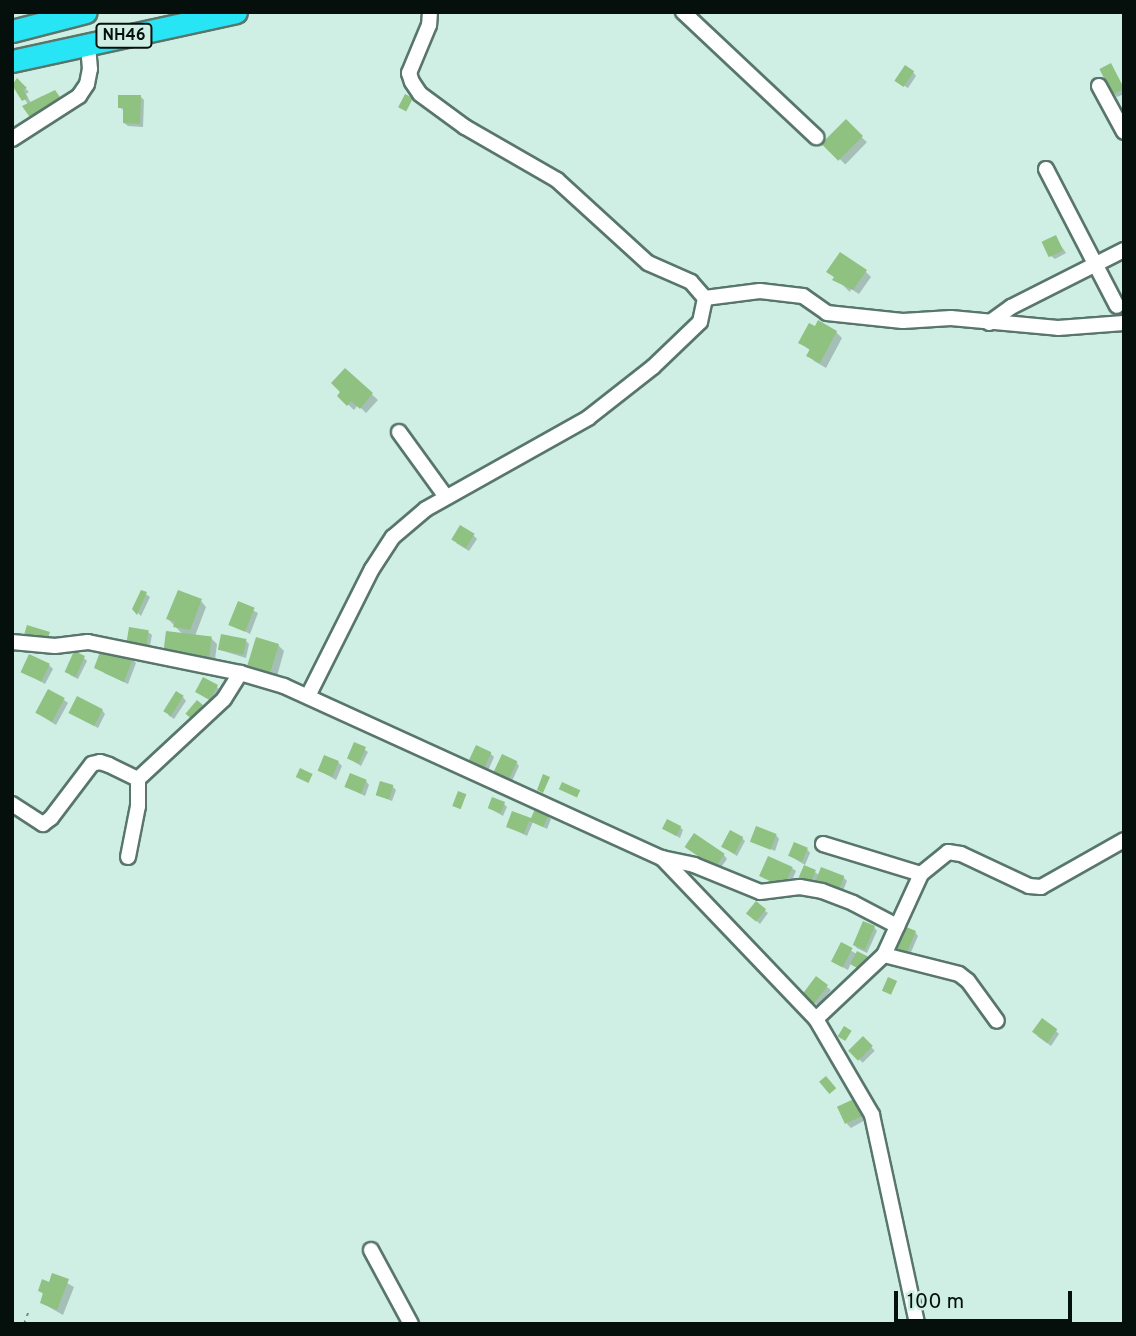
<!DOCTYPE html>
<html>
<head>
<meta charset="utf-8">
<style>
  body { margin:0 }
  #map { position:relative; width:1136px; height:1336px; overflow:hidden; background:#cfefe4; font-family:Overpass,sans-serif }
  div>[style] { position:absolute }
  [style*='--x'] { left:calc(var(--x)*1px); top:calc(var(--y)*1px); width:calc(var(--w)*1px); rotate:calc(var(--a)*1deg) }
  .shadow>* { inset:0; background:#0003; transform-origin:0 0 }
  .building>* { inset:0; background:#8fc181; transform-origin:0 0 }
  .path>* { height:2px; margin-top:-1px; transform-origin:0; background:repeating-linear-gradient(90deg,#758b83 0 3.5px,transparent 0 8.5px) }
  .roads { filter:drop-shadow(2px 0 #59766c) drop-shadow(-2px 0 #59766c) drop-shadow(0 2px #59766c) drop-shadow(0 -2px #59766c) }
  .minor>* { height:14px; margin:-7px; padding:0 7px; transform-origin:7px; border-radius:7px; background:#fff }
  .highway>* { height:21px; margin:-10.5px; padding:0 10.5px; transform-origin:10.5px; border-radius:10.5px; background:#28e5f6 }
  span { translate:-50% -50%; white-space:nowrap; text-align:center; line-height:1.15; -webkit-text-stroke:7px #cfefe4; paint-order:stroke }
  .shield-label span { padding:2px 5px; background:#cfefe4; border:2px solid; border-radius:5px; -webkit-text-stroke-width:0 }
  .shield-label { font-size:16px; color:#050f0c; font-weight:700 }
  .frame { position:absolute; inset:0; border:14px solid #050f0c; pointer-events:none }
  .scale { position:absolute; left:894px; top:1291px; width:178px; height:32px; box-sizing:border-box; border:4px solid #050f0c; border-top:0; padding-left:9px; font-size:21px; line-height:24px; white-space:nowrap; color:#050f0c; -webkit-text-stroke:5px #cfefe4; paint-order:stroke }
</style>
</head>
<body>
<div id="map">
  <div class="shadow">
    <div style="clip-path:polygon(1111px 65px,1124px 88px,1124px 94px,1117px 97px,1114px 94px)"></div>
    <div style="clip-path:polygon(913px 72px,916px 76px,908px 88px,901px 84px)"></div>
    <div style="clip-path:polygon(17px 81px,29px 92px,26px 94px,31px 103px,42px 96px,44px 99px,28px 104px,13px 83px)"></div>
    <div style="clip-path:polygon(141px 97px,144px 100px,143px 127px,128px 126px,124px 123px,125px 111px,119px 107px)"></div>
    <div style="left:846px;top:122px;width:29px;height:31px;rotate:44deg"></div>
    <div style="clip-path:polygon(1055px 237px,1066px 253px,1055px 259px,1051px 256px)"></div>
    <div style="clip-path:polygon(865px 271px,871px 277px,859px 294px,851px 289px,850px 292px,829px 272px)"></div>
    <div style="clip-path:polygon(836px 332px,842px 338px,826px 368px,814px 361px,808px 355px,811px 351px,800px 343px)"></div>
    <div style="clip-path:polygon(345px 370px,378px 400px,366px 413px,358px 405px,354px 410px,339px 396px,343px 392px)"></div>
    <div style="clip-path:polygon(473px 535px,477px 539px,469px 551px,456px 543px)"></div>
    <div style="clip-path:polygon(146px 594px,150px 597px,141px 616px,134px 609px)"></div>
    <div style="clip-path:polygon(201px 601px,206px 607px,195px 636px,211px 638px,217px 644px,214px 667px,168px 619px)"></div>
    <div style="clip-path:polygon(239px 603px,258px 613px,250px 634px,231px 624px)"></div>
    <div style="clip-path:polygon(148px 632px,152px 635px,149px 650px,131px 647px)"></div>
    <div style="clip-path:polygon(246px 641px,249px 644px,246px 658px,220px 650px)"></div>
    <div style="clip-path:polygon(278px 645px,284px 651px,276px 680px,249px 668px)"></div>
    <div style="clip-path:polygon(84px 658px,87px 661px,78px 679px,70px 675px)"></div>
    <div style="clip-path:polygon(132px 659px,136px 663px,128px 684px,104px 673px)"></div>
    <div style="clip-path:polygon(49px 665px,53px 669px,45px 684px,23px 671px)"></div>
    <div style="clip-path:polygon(216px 686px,220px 690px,213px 702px,201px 695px)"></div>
    <div style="clip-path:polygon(183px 697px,186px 701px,174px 719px,168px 715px)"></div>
    <div style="clip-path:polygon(64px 700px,68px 703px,56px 725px,37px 713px)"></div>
    <div style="clip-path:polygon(102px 710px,105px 714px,98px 728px,71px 713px)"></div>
    <div style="clip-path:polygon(364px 749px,368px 752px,361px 766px,348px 758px)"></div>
    <div style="clip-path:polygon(490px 753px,494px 757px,487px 773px,474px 767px)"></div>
    <div style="clip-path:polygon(338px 762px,342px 766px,336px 780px,320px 771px)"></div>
    <div style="clip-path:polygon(516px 762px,519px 766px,511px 783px,499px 778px)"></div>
    <div style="clip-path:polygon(366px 781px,369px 785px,365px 796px,347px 787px)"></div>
    <div style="clip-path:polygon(392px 786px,396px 790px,392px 801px,377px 795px)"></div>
    <div style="clip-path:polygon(504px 804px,507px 807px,503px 816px,489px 808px)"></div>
    <div style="clip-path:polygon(548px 816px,551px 819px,547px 829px,533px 822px,527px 836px,508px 826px)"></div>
    <div style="clip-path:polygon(680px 827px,683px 830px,680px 838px,664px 829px)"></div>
    <div style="clip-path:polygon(776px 835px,779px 839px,775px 851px,753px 841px)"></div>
    <div style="clip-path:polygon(742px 838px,745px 841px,737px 856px,723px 847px)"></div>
    <div style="clip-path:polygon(807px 849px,810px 853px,805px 865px,790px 856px)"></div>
    <div style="clip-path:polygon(691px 850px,724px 855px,727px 859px,719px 870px)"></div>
    <div style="clip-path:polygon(792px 868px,796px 871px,788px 889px,762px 876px)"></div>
    <div style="clip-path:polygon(815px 872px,820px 876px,843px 877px,847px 881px,842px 893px,816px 881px,814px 886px,804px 882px)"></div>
    <div style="clip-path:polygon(764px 910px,768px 913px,760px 924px,752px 917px)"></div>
    <div style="clip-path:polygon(874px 927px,877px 931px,867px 953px,857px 948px,854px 945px)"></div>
    <div style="clip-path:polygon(915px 932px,918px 936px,908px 959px,894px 952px)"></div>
    <div style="clip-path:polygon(841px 944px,858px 955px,868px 974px,851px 963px,848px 970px,833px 962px)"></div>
    <div style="clip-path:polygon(817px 979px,831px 990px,819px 1006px,809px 999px)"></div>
    <div style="clip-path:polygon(1056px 1031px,1059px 1034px,1051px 1046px,1037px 1036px)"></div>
    <div style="left:862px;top:1038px;width:18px;height:17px;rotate:45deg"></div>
    <div style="clip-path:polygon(855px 1100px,867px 1119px,851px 1128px,847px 1124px)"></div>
    <div style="clip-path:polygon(53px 1275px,74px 1287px,63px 1315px,42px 1303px,44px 1295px,40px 1291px,50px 1284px)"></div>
  </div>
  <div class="building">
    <div style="left:1111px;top:63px;width:29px;height:13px;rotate:63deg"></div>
    <div style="left:905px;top:65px;width:11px;height:19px;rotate:34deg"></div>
    <div style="clip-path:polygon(17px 78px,27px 88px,23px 90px,28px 98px,22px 101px,12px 85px)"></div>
    <div style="clip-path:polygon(55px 90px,62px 100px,31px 119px,22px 106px)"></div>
    <div style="left:405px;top:94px;width:9px;height:15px;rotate:27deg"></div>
    <div style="clip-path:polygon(118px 95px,141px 95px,140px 124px,123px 123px,123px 108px,118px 108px)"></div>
    <div style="left:846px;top:119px;width:24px;height:35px;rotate:45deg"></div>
    <div style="left:1056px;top:235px;width:17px;height:16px;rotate:65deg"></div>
    <div style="clip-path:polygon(840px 252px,867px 270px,853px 290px,832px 280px,834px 277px,826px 272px)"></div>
    <div style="clip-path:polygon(818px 320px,837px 331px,820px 363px,806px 356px,810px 349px,798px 343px,809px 323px,815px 326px)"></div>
    <div style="clip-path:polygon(345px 368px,373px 393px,360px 409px,351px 401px,347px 406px,337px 396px,340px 392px,331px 383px)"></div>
    <div style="left:460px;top:525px;width:17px;height:17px;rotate:31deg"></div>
    <div style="clip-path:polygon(141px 590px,147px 592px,137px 615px,132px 609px)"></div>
    <div style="clip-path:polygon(178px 590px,202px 599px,190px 630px,173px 627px,175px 622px,166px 619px)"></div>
    <div style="left:238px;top:601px;width:18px;height:26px;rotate:22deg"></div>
    <div style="left:27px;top:625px;width:24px;height:13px;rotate:17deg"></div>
    <div style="left:129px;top:627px;width:20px;height:17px;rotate:9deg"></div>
    <div style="left:166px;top:631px;width:46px;height:25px;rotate:7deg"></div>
    <div style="left:221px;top:634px;width:26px;height:16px;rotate:11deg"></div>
    <div style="left:256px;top:637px;width:24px;height:32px;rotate:17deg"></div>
    <div style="clip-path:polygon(111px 650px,133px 658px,124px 682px,94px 668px,100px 652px,109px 655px)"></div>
    <div style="left:74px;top:651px;width:12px;height:23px;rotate:24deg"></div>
    <div style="left:29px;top:654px;width:23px;height:20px;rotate:25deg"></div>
    <div style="left:203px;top:677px;width:17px;height:17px;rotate:28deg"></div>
    <div style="left:48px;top:689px;width:19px;height:27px;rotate:28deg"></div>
    <div style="left:176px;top:691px;width:9px;height:24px;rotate:32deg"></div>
    <div style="left:77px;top:696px;width:29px;height:19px;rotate:27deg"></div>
    <div style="left:197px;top:700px;width:8px;height:18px;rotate:40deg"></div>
    <div style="left:354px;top:742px;width:13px;height:18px;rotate:23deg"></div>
    <div style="left:476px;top:745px;width:17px;height:21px;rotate:25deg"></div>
    <div style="left:502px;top:754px;width:17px;height:23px;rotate:25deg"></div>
    <div style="left:324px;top:755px;width:16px;height:17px;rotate:22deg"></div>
    <div style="left:300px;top:768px;width:14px;height:10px;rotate:25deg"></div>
    <div style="left:350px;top:773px;width:18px;height:15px;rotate:22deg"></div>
    <div style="clip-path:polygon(543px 774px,550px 777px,543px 793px,537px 790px)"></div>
    <div style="left:380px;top:781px;width:14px;height:15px;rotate:17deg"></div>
    <div style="left:562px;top:782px;width:20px;height:8px;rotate:24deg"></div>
    <div style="left:458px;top:791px;width:9px;height:16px;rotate:21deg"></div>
    <div style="left:492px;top:797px;width:14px;height:12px;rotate:21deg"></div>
    <div style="clip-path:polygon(535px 809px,549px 814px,543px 827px,529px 821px,524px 834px,506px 827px,512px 811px,531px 818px)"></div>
    <div style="left:667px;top:819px;width:16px;height:11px;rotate:27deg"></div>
    <div style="left:756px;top:826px;width:22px;height:17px;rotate:21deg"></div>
    <div style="left:730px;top:830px;width:15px;height:19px;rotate:28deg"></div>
    <div style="left:694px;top:833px;width:37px;height:17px;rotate:34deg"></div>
    <div style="left:794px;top:842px;width:15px;height:15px;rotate:23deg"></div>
    <div style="left:768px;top:856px;width:27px;height:22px;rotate:24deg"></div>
    <div style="left:804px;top:865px;width:13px;height:15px;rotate:23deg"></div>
    <div style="left:821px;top:867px;width:25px;height:16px;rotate:21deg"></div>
    <div style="left:756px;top:901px;width:13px;height:16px;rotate:39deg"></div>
    <div style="left:863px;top:921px;width:13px;height:26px;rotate:23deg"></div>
    <div style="left:904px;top:926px;width:13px;height:29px;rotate:23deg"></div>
    <div style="left:841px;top:942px;width:13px;height:22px;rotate:27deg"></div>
    <div style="left:857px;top:951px;width:16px;height:15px;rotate:27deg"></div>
    <div style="left:816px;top:976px;width:15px;height:24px;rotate:37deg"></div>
    <div style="left:888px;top:977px;width:10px;height:15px;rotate:24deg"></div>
    <div style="left:1042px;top:1018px;width:19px;height:17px;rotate:36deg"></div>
    <div style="left:844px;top:1026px;width:9px;height:12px;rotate:32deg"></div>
    <div style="left:863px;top:1036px;width:14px;height:21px;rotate:45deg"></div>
    <div style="left:826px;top:1076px;width:16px;height:9px;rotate:50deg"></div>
    <div style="left:856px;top:1098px;width:19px;height:21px;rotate:65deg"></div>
    <div style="clip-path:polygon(52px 1273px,69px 1279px,57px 1310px,40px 1303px,43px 1293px,38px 1291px,42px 1279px,49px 1282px)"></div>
  </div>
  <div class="path">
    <div style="--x:24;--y:1324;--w:12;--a:-70"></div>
  </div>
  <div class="roads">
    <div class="minor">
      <div style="--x:430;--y:12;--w:13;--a:94"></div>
      <div style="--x:429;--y:25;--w:52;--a:112.6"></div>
      <div style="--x:409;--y:73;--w:9;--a:72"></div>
      <div style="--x:412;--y:82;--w:14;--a:56"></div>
      <div style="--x:420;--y:94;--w:56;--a:36.3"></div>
      <div style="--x:465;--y:127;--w:106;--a:29.9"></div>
      <div style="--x:557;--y:180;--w:123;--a:42.4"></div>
      <div style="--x:648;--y:263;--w:47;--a:23.8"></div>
      <div style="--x:691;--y:282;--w:21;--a:49"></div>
      <div style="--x:705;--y:298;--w:55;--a:-7.3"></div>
      <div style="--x:760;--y:291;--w:43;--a:6.6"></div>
      <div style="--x:803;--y:296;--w:29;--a:35"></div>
      <div style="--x:827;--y:313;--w:76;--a:6"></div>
      <div style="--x:903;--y:321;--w:48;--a:-3.6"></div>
      <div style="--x:951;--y:318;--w:107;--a:5.3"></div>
      <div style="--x:1058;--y:328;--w:66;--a:-4.3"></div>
      <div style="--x:683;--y:12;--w:183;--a:43.2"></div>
      <div style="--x:1099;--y:86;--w:52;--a:61.5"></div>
      <div style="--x:12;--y:139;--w:80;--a:-32.7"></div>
      <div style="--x:79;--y:96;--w:14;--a:-56"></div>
      <div style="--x:87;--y:84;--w:15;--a:-79"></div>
      <div style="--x:90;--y:69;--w:25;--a:-95"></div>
      <div style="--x:1046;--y:169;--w:154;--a:62.6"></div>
      <div style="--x:989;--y:323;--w:27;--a:-36"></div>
      <div style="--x:1011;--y:307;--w:127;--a:-26.8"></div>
      <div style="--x:399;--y:432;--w:80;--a:54.1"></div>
      <div style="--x:12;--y:642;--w:43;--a:5.3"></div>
      <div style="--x:55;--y:646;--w:33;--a:-7"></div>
      <div style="--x:88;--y:642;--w:155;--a:11.5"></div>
      <div style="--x:240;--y:673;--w:46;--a:16.5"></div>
      <div style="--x:284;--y:686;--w:415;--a:24.5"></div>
      <div style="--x:662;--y:858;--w:223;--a:46.3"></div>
      <div style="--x:816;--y:1019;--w:111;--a:59.7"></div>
      <div style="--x:872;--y:1115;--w:214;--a:77.8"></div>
      <div style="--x:308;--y:696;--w:142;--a:-63.3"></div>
      <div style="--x:372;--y:569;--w:38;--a:-57"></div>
      <div style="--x:393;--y:537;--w:43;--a:-40.3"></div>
      <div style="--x:426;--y:509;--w:186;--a:-29.3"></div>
      <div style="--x:588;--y:418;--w:83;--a:-38.1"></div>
      <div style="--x:653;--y:367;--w:65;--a:-43.8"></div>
      <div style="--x:700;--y:322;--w:25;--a:-78"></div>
      <div style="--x:12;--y:804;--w:37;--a:33"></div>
      <div style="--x:43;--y:824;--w:10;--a:-37"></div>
      <div style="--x:51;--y:818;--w:68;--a:-52.8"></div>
      <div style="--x:92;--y:764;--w:8;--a:-14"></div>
      <div style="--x:100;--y:762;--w:9;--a:18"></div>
      <div style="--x:109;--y:765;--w:32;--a:26"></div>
      <div style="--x:138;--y:779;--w:117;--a:-42.9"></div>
      <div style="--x:224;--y:699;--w:31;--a:-58"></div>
      <div style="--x:823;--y:844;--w:102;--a:17"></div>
      <div style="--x:128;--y:857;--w:52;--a:-78.9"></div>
      <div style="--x:138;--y:806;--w:27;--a:-90"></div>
      <div style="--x:662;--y:858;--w:33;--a:12"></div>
      <div style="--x:694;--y:865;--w:71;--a:22.2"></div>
      <div style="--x:760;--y:892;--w:40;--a:-7.1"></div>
      <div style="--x:800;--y:887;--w:22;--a:10"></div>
      <div style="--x:822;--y:891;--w:33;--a:21"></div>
      <div style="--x:853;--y:903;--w:50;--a:27.6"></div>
      <div style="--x:884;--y:955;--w:77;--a:14.2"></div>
      <div style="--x:959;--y:974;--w:11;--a:38"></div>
      <div style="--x:968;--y:981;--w:49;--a:54.1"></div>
      <div style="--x:816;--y:1019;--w:93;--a:-43.3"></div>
      <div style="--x:884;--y:955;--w:89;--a:-65.4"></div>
      <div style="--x:921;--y:874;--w:35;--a:-39"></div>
      <div style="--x:948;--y:852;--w:13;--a:9"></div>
      <div style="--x:961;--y:854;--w:75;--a:25.2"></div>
      <div style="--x:1029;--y:886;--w:12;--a:5"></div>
      <div style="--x:1041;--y:887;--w:95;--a:-29.5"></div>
      <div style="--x:371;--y:1250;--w:84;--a:61.6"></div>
    </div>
    <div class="highway">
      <div style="--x:12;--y:31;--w:76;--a:-14.4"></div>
      <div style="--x:12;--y:61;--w:229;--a:-12.3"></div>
    </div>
  </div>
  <div class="shield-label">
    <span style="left:124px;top:36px">NH46</span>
  </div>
  <div class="frame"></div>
  <div class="scale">100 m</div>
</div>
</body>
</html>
